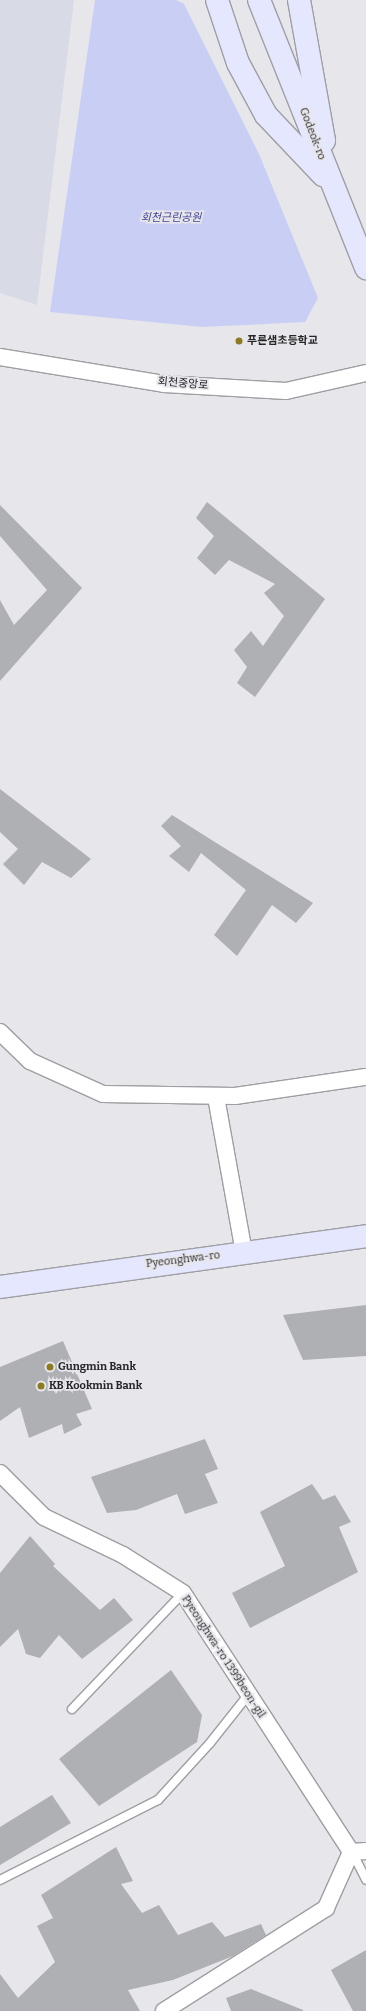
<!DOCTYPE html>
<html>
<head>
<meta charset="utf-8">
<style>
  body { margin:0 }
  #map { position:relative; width:366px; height:2011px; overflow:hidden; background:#e6e6eb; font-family:Bitter,"Noto Sans KR",serif }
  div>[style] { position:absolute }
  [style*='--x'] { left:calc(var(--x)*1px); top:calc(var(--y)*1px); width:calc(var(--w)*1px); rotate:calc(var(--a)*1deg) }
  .built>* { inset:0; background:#d8dae6 }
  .green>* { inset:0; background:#c9cff4 }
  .building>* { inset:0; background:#afb0b4 }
  .roads { filter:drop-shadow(1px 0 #9e9ea3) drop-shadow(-1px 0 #9e9ea3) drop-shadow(0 1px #9e9ea3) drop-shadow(0 -1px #9e9ea3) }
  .service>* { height:8px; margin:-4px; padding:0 4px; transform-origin:4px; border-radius:4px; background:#fff }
  .minor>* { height:16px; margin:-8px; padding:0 8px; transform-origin:8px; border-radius:8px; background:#fff }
  .secondary>* { height:22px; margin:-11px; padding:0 11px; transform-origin:11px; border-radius:11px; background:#e4e7fe }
  .dots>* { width:11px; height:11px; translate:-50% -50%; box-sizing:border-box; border:2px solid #e6e6eb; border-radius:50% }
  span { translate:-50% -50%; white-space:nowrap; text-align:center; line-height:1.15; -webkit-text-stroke:3.5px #e6e6eb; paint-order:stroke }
  .street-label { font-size:11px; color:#272729 }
  .park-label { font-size:11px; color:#40419a; font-style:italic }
  .poi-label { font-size:11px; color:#272729; font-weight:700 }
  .left { translate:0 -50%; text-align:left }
</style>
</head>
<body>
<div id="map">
  <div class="built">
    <div style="clip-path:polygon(0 0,74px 0,37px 305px,0 293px)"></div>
  </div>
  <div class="green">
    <div style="clip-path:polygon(95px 0,176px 0,184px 4px,259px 154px,318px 298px,305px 322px,202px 327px,50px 312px)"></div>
  </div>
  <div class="building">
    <div style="clip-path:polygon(207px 502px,325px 599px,255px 697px,237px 683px,247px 667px,234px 650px,251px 631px,263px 646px,284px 616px,264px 593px,275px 584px,229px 560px,215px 575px,197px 558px,214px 536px,196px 518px)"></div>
    <div style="clip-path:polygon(0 505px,82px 588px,0 681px,0 600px,14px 625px,47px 590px,0 536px)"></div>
    <div style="clip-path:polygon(0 789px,91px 859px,71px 878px,42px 862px,24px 885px,3px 864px,18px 849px,0 832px)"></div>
    <div style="clip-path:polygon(172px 815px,218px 844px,313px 903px,296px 923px,272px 905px,237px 956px,214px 935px,246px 890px,201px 853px,189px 872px,169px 856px,181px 846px,161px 826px)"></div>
    <div style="clip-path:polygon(366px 1305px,366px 1356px,303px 1360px,283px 1315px)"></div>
    <div style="clip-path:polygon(63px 1341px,92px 1409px,76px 1414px,82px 1425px,64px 1434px,62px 1424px,29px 1438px,20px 1407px,0 1421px,0 1367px)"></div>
    <div style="clip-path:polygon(205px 1439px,218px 1469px,205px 1474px,218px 1503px,185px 1514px,177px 1494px,136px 1510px,107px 1513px,91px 1477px)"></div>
    <div style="clip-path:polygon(312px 1484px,323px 1500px,335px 1495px,351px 1522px,339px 1527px,358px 1572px,250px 1628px,232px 1593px,285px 1566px,260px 1512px)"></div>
    <div style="clip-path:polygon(30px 1536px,55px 1564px,53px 1566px,100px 1610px,114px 1598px,133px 1620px,82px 1659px,59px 1635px,40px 1658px,26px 1654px,18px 1629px,0 1647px,0 1573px)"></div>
    <div style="clip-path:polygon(171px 1670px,202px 1715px,197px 1742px,99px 1806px,59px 1759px)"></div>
    <div style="clip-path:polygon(52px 1795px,71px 1823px,0 1865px,0 1827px)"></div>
    <div style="clip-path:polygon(116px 1847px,133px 1881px,121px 1884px,142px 1913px,159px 1905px,178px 1935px,212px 1922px,225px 1937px,261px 1924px,266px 1935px,233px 1956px,173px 1980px,128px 1990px,140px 2011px,0 2011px,0 1974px,18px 1998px,55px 1962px,37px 1926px,53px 1918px,41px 1895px)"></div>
    <div style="clip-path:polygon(366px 1950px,366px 2011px,353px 2011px,331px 1970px)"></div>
    <div style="clip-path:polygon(251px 1989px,303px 2010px,303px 2011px,231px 2011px,226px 1998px)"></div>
  </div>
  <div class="roads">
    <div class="service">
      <div style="--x:72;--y:1709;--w:161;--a:-46.3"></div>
      <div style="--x:352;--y:1852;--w:31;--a:63"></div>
      <div style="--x:0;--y:1880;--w:177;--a:-26.9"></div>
      <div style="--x:158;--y:1800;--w:77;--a:-47.6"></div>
      <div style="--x:210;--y:1743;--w:61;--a:-51.6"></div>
    </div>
    <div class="minor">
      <div style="--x:0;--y:357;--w:166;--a:9.3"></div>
      <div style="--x:164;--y:384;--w:122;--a:3.3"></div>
      <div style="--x:286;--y:391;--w:82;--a:-12.7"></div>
      <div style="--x:0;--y:1032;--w:42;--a:44"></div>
      <div style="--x:30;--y:1061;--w:80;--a:24.3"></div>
      <div style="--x:103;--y:1094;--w:132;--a:0.9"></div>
      <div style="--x:235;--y:1096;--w:132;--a:-8.3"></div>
      <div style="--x:216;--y:1097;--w:158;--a:79.8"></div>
      <div style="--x:0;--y:1473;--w:62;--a:45"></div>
      <div style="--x:44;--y:1517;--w:88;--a:25.7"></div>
      <div style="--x:123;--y:1555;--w:71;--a:32.3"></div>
      <div style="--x:183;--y:1593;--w:309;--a:57"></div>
      <div style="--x:351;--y:1852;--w:15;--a:-4"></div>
      <div style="--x:164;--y:2011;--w:192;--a:-32.4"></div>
      <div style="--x:326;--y:1908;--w:61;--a:-65.9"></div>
    </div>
    <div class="secondary">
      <div style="--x:217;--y:0;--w:66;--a:71.6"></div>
      <div style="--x:238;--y:63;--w:59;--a:61.7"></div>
      <div style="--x:266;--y:115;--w:83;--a:46.5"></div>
      <div style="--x:259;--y:0;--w:289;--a:68.2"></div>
      <div style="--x:299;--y:0;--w:143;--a:79.9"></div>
      <div style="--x:0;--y:1287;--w:370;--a:-7.9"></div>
    </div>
  </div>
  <div class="dots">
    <div style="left:239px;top:341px;background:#8c7b20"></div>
    <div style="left:50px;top:1367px;background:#8c7b20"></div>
    <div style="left:41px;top:1386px;background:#8c7b20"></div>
  </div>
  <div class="street-label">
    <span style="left:312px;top:134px;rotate:69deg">Godeok-ro</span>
    <span style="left:183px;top:384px;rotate:5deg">회천중앙로</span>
    <span style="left:183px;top:1260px;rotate:-7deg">Pyeonghwa-ro</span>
    <span style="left:223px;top:1657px;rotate:57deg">Pyeonghwa-ro 1399beon-gil</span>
  </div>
  <div class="park-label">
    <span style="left:171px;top:218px">회천근린공원</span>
  </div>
  <div class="poi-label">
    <span class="left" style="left:247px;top:341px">푸른샘초등학교</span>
    <span class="left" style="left:58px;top:1367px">Gungmin Bank</span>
    <span class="left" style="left:49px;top:1386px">KB Kookmin Bank</span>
  </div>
</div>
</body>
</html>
